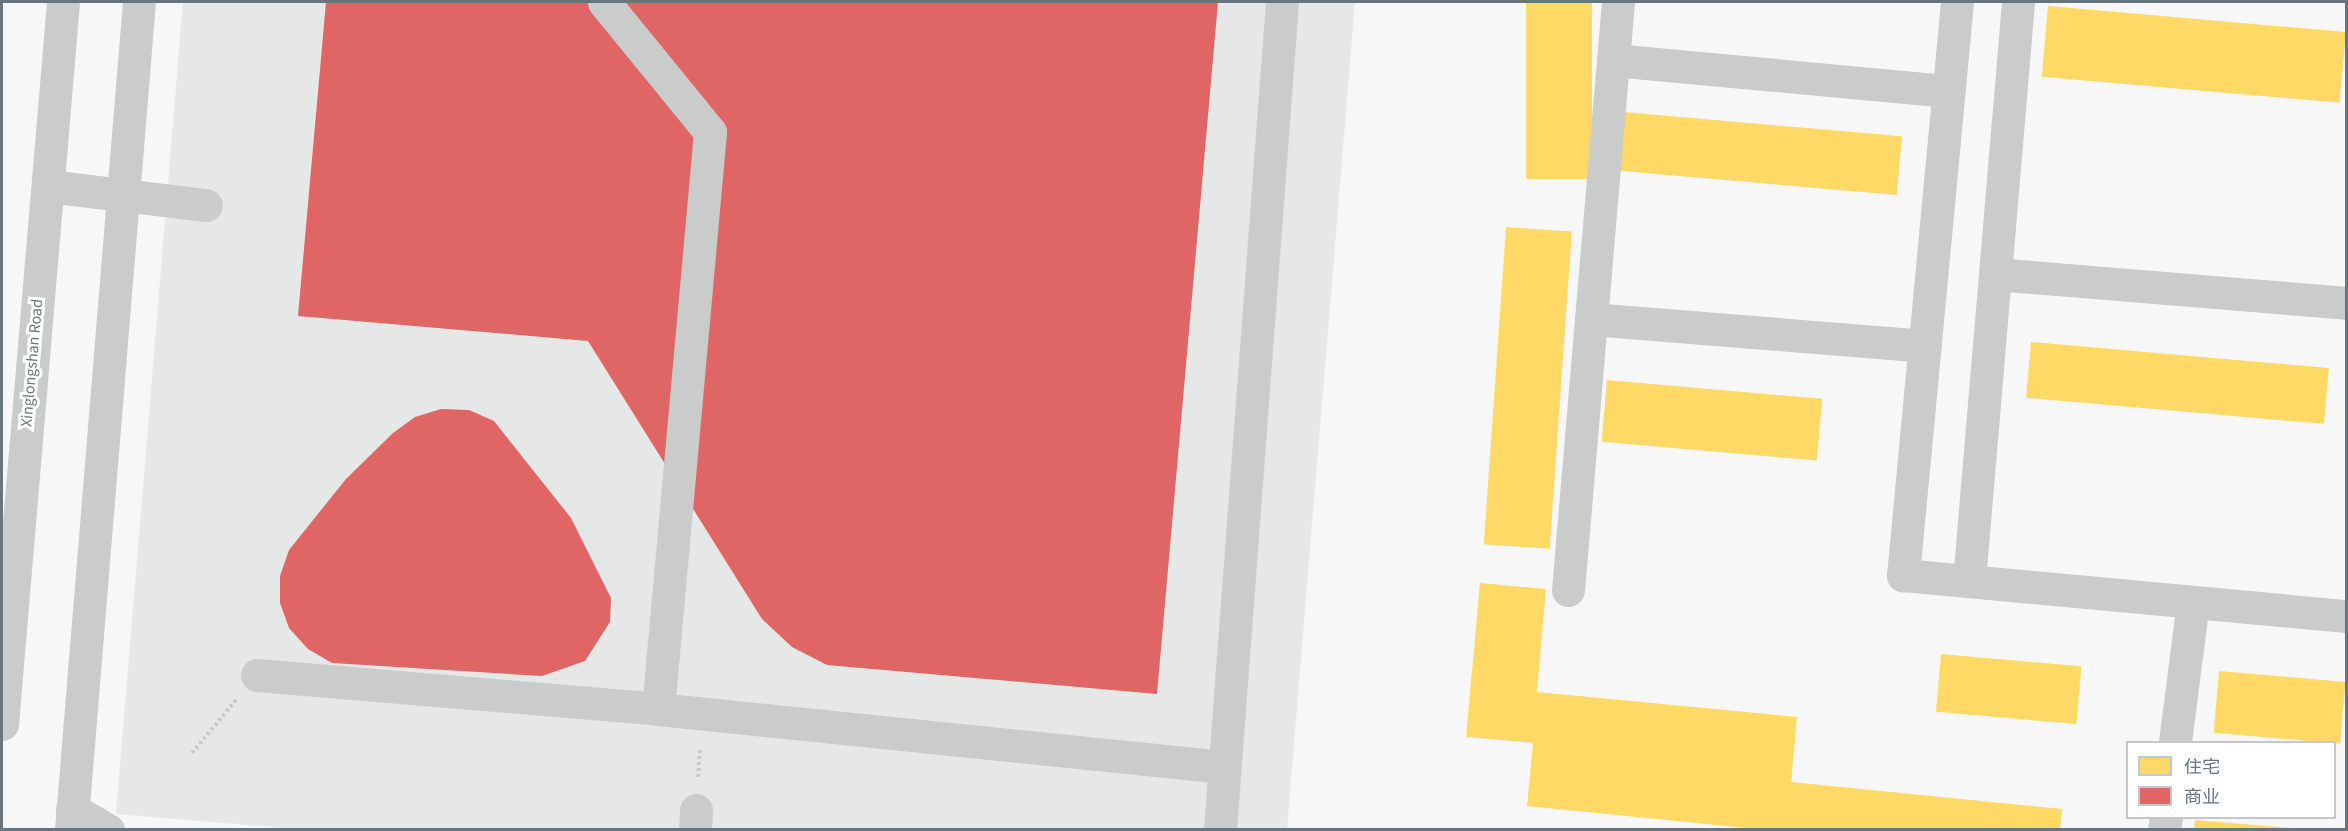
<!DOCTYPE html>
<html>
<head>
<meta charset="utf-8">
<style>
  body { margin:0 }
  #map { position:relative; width:2348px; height:831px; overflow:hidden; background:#f7f7f7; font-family:"Source Sans 3","Noto Sans SC",sans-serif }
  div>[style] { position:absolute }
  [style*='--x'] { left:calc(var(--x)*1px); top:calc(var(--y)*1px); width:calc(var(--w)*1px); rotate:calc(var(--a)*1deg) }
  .built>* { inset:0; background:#e6e7e7 }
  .homes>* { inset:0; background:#ffd966; transform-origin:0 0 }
  .shops>* { inset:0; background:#e06666 }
  .path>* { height:4px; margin-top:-2px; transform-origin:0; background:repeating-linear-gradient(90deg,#c8c9ca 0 3px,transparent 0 6px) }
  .minor>* { height:33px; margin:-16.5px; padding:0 16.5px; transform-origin:16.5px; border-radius:16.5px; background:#cacccc }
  span { translate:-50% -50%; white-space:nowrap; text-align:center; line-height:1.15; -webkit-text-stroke:6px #fff; paint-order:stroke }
  .street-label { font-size:16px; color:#66757e }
  .frame { position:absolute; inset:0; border:3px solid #66757e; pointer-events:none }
  .legend { position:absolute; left:2126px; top:741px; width:210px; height:78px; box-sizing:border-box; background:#fff; border:2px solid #c2c8cb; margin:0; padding:8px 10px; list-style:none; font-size:18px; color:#66757e }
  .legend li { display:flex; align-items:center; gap:12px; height:30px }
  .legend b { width:30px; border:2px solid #c2c8cb }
</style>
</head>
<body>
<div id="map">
  <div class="built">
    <div style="clip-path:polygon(183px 2px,1355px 2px,1287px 829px,306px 830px,116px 814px)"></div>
  </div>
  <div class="homes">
    <div style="left:1526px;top:2px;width:66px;height:177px"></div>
    <div style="left:2048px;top:6px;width:299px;height:71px;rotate:5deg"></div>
    <div style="left:1624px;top:112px;width:279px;height:59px;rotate:5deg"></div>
    <div style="left:1506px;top:227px;width:66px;height:318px;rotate:4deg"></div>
    <div style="left:2031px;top:342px;width:299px;height:56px;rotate:5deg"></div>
    <div style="left:1607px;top:380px;width:216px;height:62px;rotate:5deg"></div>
    <div style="clip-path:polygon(1480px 583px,1546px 589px,1537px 692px,1797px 717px,1791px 782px,2062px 809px,2060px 830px,1766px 830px,1527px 806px,1533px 743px,1466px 737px)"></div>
    <div style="left:1941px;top:654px;width:141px;height:58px;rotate:5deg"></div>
    <div style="left:2219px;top:671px;width:127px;height:62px;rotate:5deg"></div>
    <div style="clip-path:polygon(2195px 820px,2291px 828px,2291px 830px,2194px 830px)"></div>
  </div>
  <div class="shops">
    <div style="clip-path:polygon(326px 2px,1218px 2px,1157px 694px,827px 665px,792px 647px,762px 619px,588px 341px,298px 316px)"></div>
    <div style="clip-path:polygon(441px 409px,469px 410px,494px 421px,571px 518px,611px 598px,610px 622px,585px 661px,542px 676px,332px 663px,308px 649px,289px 628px,280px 603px,280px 576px,289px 550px,346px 479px,393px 433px,415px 417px)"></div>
  </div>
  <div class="path">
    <div style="--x:192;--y:753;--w:69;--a:-50.3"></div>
    <div style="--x:698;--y:777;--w:29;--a:-86"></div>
  </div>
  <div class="minor">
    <div style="--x:604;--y:2;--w:168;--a:50.8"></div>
    <div style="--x:710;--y:132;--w:579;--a:95.15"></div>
    <div style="--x:1957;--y:2;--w:576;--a:95.38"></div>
    <div style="--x:1903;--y:575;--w:445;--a:5.3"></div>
    <div style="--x:1613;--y:60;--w:337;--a:5.3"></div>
    <div style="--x:48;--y:186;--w:159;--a:6.9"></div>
    <div style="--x:1995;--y:274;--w:352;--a:4.7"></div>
    <div style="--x:1591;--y:319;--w:335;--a:4.6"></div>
    <div style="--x:1969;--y:581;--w:581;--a:-85.16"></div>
    <div style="--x:1568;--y:590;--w:590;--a:-85.14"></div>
    <div style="--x:257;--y:675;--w:402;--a:4.8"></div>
    <div style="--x:658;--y:709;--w:569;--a:5.85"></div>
    <div style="--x:2;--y:724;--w:725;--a:-85.17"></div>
    <div style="--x:2175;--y:742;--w:141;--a:-82.7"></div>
    <div style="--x:72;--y:809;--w:42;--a:30.3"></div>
    <div style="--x:71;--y:830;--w:831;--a:-85.31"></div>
    <div style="--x:695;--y:830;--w:20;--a:-87"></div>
    <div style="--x:1220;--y:830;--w:830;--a:-85.72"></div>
    <div style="--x:2164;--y:830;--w:12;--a:-81"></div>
  </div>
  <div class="street-label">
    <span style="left:32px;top:363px;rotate:-85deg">Xinglongshan Road</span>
  </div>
  <div class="frame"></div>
  <ul class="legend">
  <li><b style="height:16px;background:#ffd966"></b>住宅</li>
  <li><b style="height:16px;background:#e06666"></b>商业</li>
  </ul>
</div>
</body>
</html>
